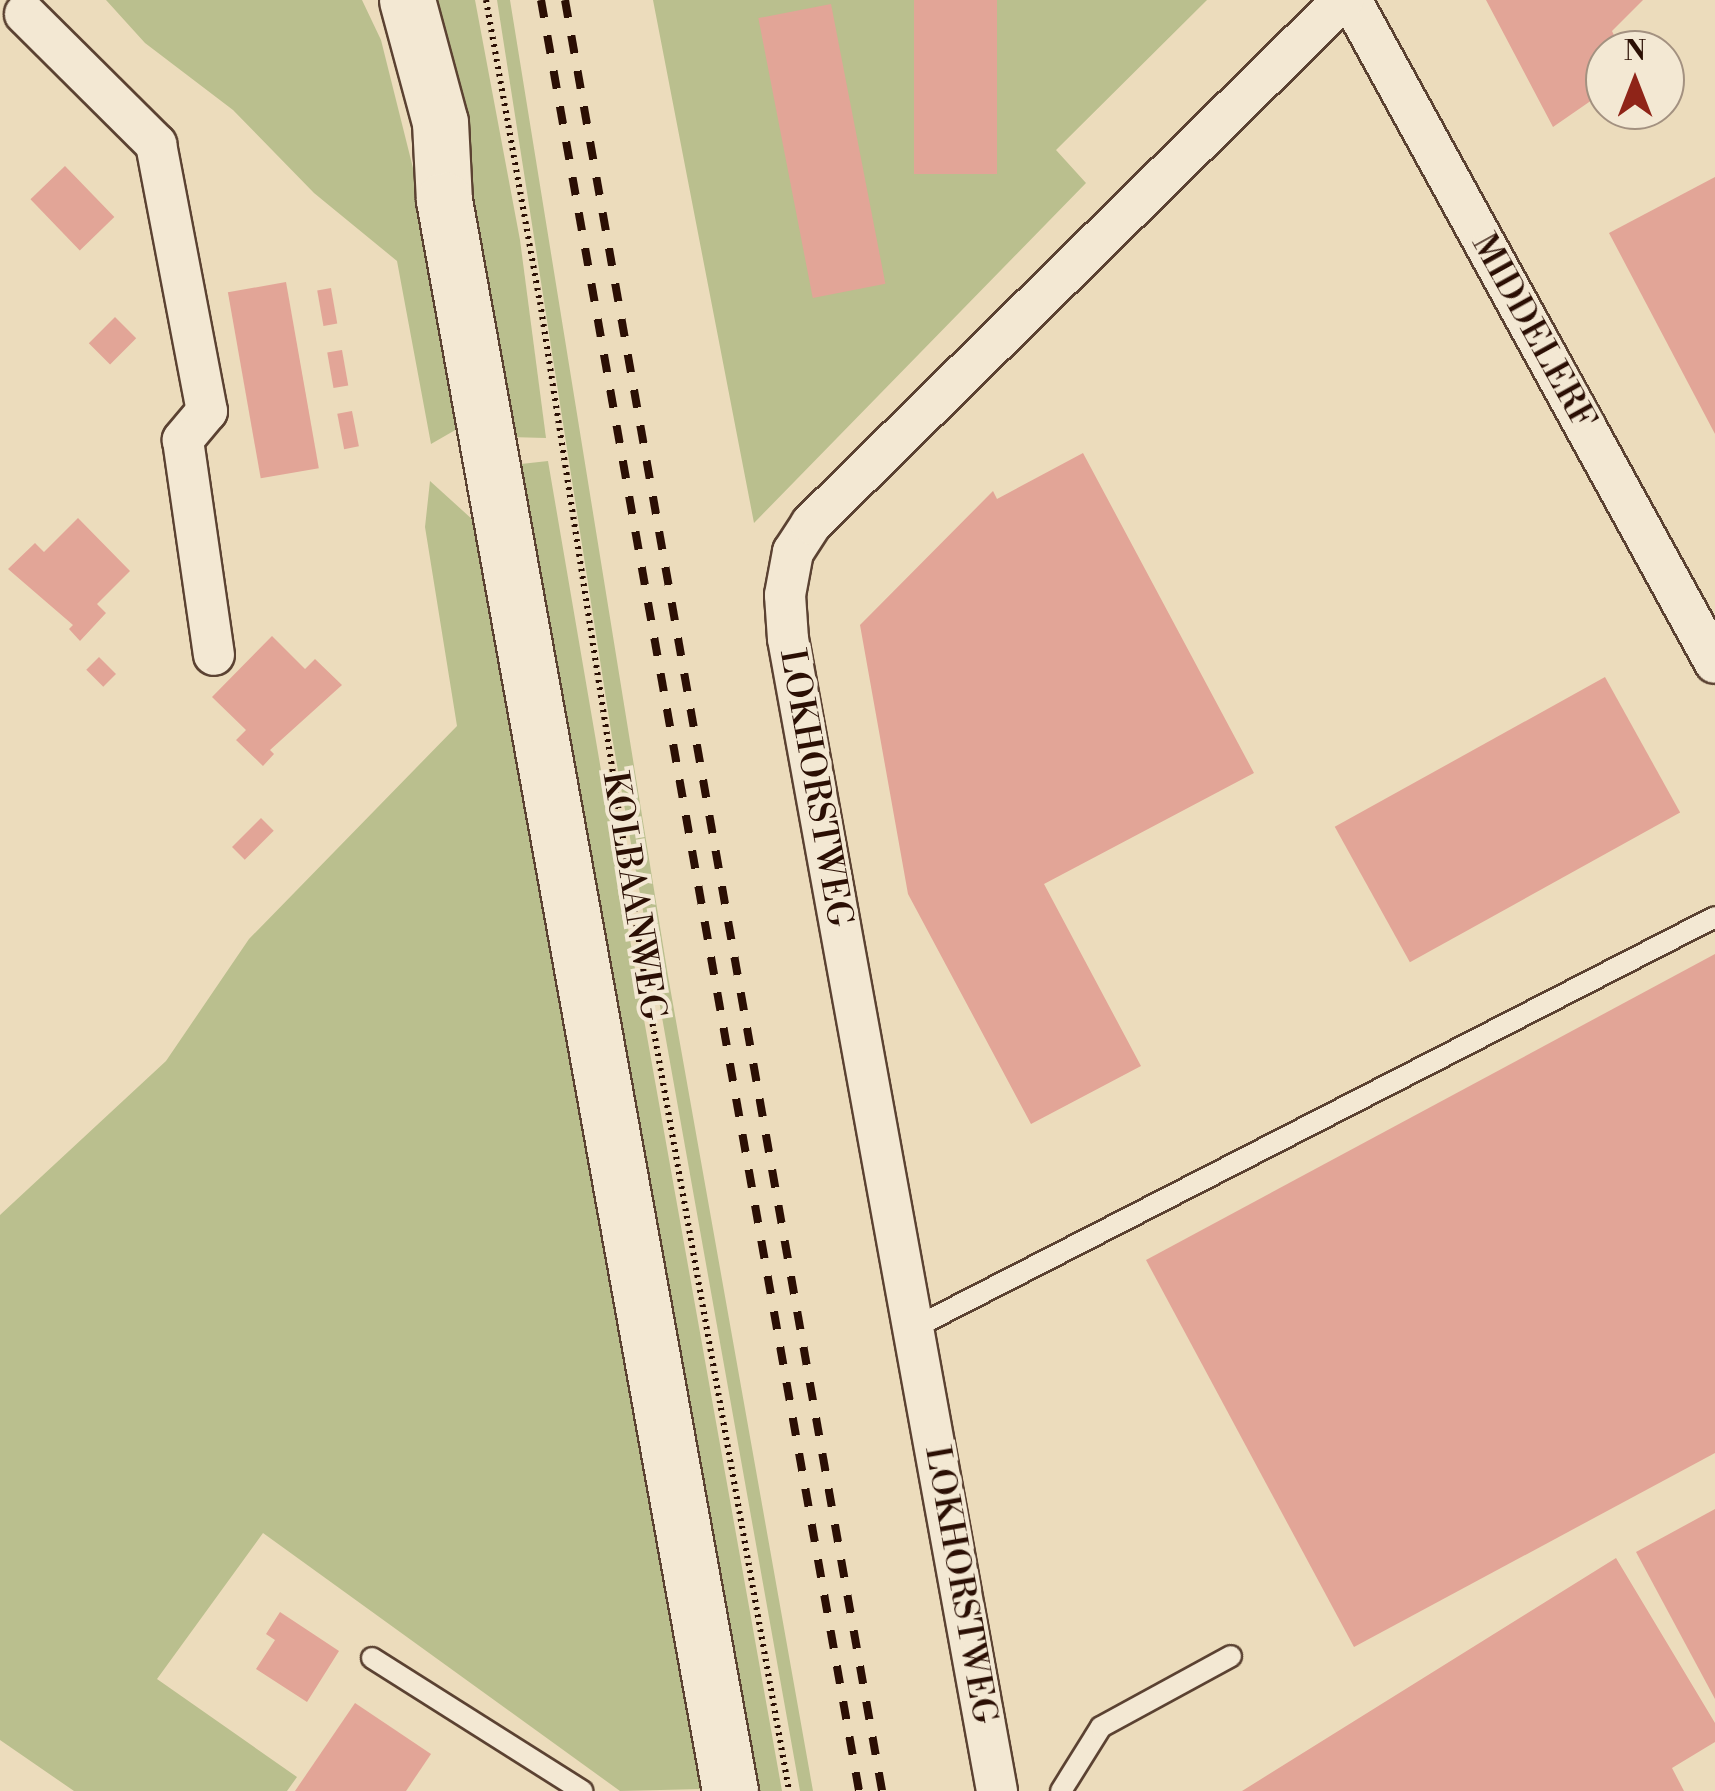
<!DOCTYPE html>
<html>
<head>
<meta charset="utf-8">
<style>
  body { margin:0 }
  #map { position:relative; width:1715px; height:1791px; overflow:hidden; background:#ecdcbc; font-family:"Libre Bodoni",serif }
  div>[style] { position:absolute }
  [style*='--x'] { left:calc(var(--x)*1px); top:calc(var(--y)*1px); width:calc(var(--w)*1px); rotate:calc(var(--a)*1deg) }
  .green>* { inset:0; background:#babf8e }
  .building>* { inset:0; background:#e2a597; transform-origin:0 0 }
  .path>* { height:6px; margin-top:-3px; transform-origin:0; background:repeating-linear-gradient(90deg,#2b0f04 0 2.5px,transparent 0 7.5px) }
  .roads { filter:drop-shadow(2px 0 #5b4232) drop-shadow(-2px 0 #5b4232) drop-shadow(0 2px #5b4232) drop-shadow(0 -2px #5b4232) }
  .lane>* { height:20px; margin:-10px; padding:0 10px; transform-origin:10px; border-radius:10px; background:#f3e8d3 }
  .street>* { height:40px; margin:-20px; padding:0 20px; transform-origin:20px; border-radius:20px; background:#f3e8d3 }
  .secondary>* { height:55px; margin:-27.5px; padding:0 27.5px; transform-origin:27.5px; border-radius:27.5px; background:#f3e8d3 }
  .rail>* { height:8px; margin-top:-4px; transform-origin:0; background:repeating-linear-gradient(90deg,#2b0f04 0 18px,transparent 0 36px) }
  span { translate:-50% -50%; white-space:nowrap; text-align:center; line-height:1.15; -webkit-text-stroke:8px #f3e8d3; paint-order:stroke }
  .street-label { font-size:35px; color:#2b0f04 }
  .north { position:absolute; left:1585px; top:30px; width:100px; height:100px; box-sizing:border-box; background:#f3e8d3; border:2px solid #a39180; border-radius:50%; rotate:0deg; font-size:28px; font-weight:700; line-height:40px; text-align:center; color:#2b0f04 }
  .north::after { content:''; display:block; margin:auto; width:35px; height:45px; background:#8f2418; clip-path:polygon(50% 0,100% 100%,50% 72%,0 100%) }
</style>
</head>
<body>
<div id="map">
  <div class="green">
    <div style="clip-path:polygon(106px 0,362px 0,381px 40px,424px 212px,464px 425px,431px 444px,397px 261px,314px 193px,233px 110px,145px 43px)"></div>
    <div style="clip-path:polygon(422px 0,475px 0,520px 240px,546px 438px,509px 437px)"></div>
    <div style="clip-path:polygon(497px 0,510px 0,668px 976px,813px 1791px,800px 1791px,612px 737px)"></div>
    <div style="clip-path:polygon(653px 0,1207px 0,1056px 150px,1086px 183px,754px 523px)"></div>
    <div style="clip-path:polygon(548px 461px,638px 986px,782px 1791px,751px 1791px,512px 465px)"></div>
    <div style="clip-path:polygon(430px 481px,484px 530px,701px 1789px,620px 1791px,263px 1533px,157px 1679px,297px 1777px,287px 1791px,74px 1791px,0 1740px,0 1215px,166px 1061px,249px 939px,457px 726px,425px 527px)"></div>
  </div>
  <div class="building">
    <div style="left:914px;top:0;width:83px;height:174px"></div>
    <div style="clip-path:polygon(1486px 0,1643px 0,1612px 31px,1621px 50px,1605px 50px,1605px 91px,1553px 127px)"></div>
    <div style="left:831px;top:4px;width:285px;height:74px;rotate:79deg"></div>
    <div style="left:65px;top:166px;width:71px;height:48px;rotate:46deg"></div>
    <div style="clip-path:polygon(1715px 177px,1715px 434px,1609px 233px)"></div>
    <div style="left:286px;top:282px;width:189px;height:59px;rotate:80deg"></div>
    <div style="left:331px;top:288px;width:36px;height:14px;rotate:80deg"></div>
    <div style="left:115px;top:317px;width:30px;height:37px;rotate:45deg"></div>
    <div style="left:342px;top:350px;width:36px;height:15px;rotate:80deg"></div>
    <div style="left:352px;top:411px;width:36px;height:15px;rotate:79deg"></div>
    <div style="clip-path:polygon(1083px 453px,1254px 773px,1044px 884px,1141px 1066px,1031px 1124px,908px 894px,860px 625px,993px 491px,997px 499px)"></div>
    <div style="clip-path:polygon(78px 518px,130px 571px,97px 604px,106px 613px,80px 641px,69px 629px,73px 625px,8px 569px,35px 543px,44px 552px)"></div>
    <div style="clip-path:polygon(272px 636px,305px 669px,315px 659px,342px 685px,270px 750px,274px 754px,263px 766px,236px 740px,246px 730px,212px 697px)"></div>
    <div style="left:99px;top:657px;width:24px;height:18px;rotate:45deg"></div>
    <div style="left:1605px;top:677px;width:155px;height:309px;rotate:61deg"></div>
    <div style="left:261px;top:818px;width:18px;height:41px;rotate:45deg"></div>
    <div style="clip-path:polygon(1715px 954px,1715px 1453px,1354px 1647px,1146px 1260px)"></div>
    <div style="clip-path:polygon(1715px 1509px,1715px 1699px,1636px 1552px)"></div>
    <div style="clip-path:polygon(1616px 1558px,1715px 1723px,1715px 1742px,1672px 1768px,1684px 1791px,1242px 1791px)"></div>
    <div style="clip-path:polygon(280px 1612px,339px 1651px,307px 1702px,256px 1669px,275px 1640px,266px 1634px)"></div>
    <div style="clip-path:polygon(355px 1703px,431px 1754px,406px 1791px,295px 1791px)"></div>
  </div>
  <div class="path">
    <div style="--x:486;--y:0;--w:307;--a:79.9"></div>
    <div style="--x:540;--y:302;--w:693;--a:81.2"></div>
    <div style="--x:646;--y:987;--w:817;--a:79.91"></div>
  </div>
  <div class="roads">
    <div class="lane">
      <div style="--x:914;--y:1328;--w:900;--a:-27.16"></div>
      <div style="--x:372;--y:1658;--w:249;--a:32.3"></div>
      <div style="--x:1061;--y:1791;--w:75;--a:-58"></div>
      <div style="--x:1101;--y:1727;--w:148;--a:-28.6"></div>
    </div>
    <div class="street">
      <div style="--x:1351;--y:0;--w:756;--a:61.23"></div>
      <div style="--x:25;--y:14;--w:185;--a:44.8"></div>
      <div style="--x:156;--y:144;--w:272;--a:79.2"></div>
      <div style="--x:207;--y:411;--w:38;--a:130"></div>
      <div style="--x:183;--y:440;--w:217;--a:81.8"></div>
      <div style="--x:997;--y:1791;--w:1171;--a:-100.28"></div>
      <div style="--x:788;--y:639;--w:44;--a:-93.9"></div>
      <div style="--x:785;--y:595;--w:44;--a:-79.5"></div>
      <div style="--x:793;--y:552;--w:33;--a:-57"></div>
      <div style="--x:811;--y:524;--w:747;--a:-44.57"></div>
    </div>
    <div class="secondary">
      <div style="--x:407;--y:0;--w:126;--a:74.9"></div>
      <div style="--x:440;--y:122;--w:78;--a:87.1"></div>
      <div style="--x:444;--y:200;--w:1617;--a:79.81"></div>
    </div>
  </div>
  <div class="rail">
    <div style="--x:541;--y:0;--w:1819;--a:79.93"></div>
    <div style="--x:565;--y:0;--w:1819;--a:79.96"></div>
  </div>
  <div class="street-label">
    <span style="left:1533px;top:332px;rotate:61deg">MIDDELERF</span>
    <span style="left:815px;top:788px;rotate:80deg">LOKHORSTWEG</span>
    <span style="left:633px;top:896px;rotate:81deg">KOLBAANWEG</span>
    <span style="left:960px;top:1585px;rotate:80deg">LOKHORSTWEG</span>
  </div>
  <div class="north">N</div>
</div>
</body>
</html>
